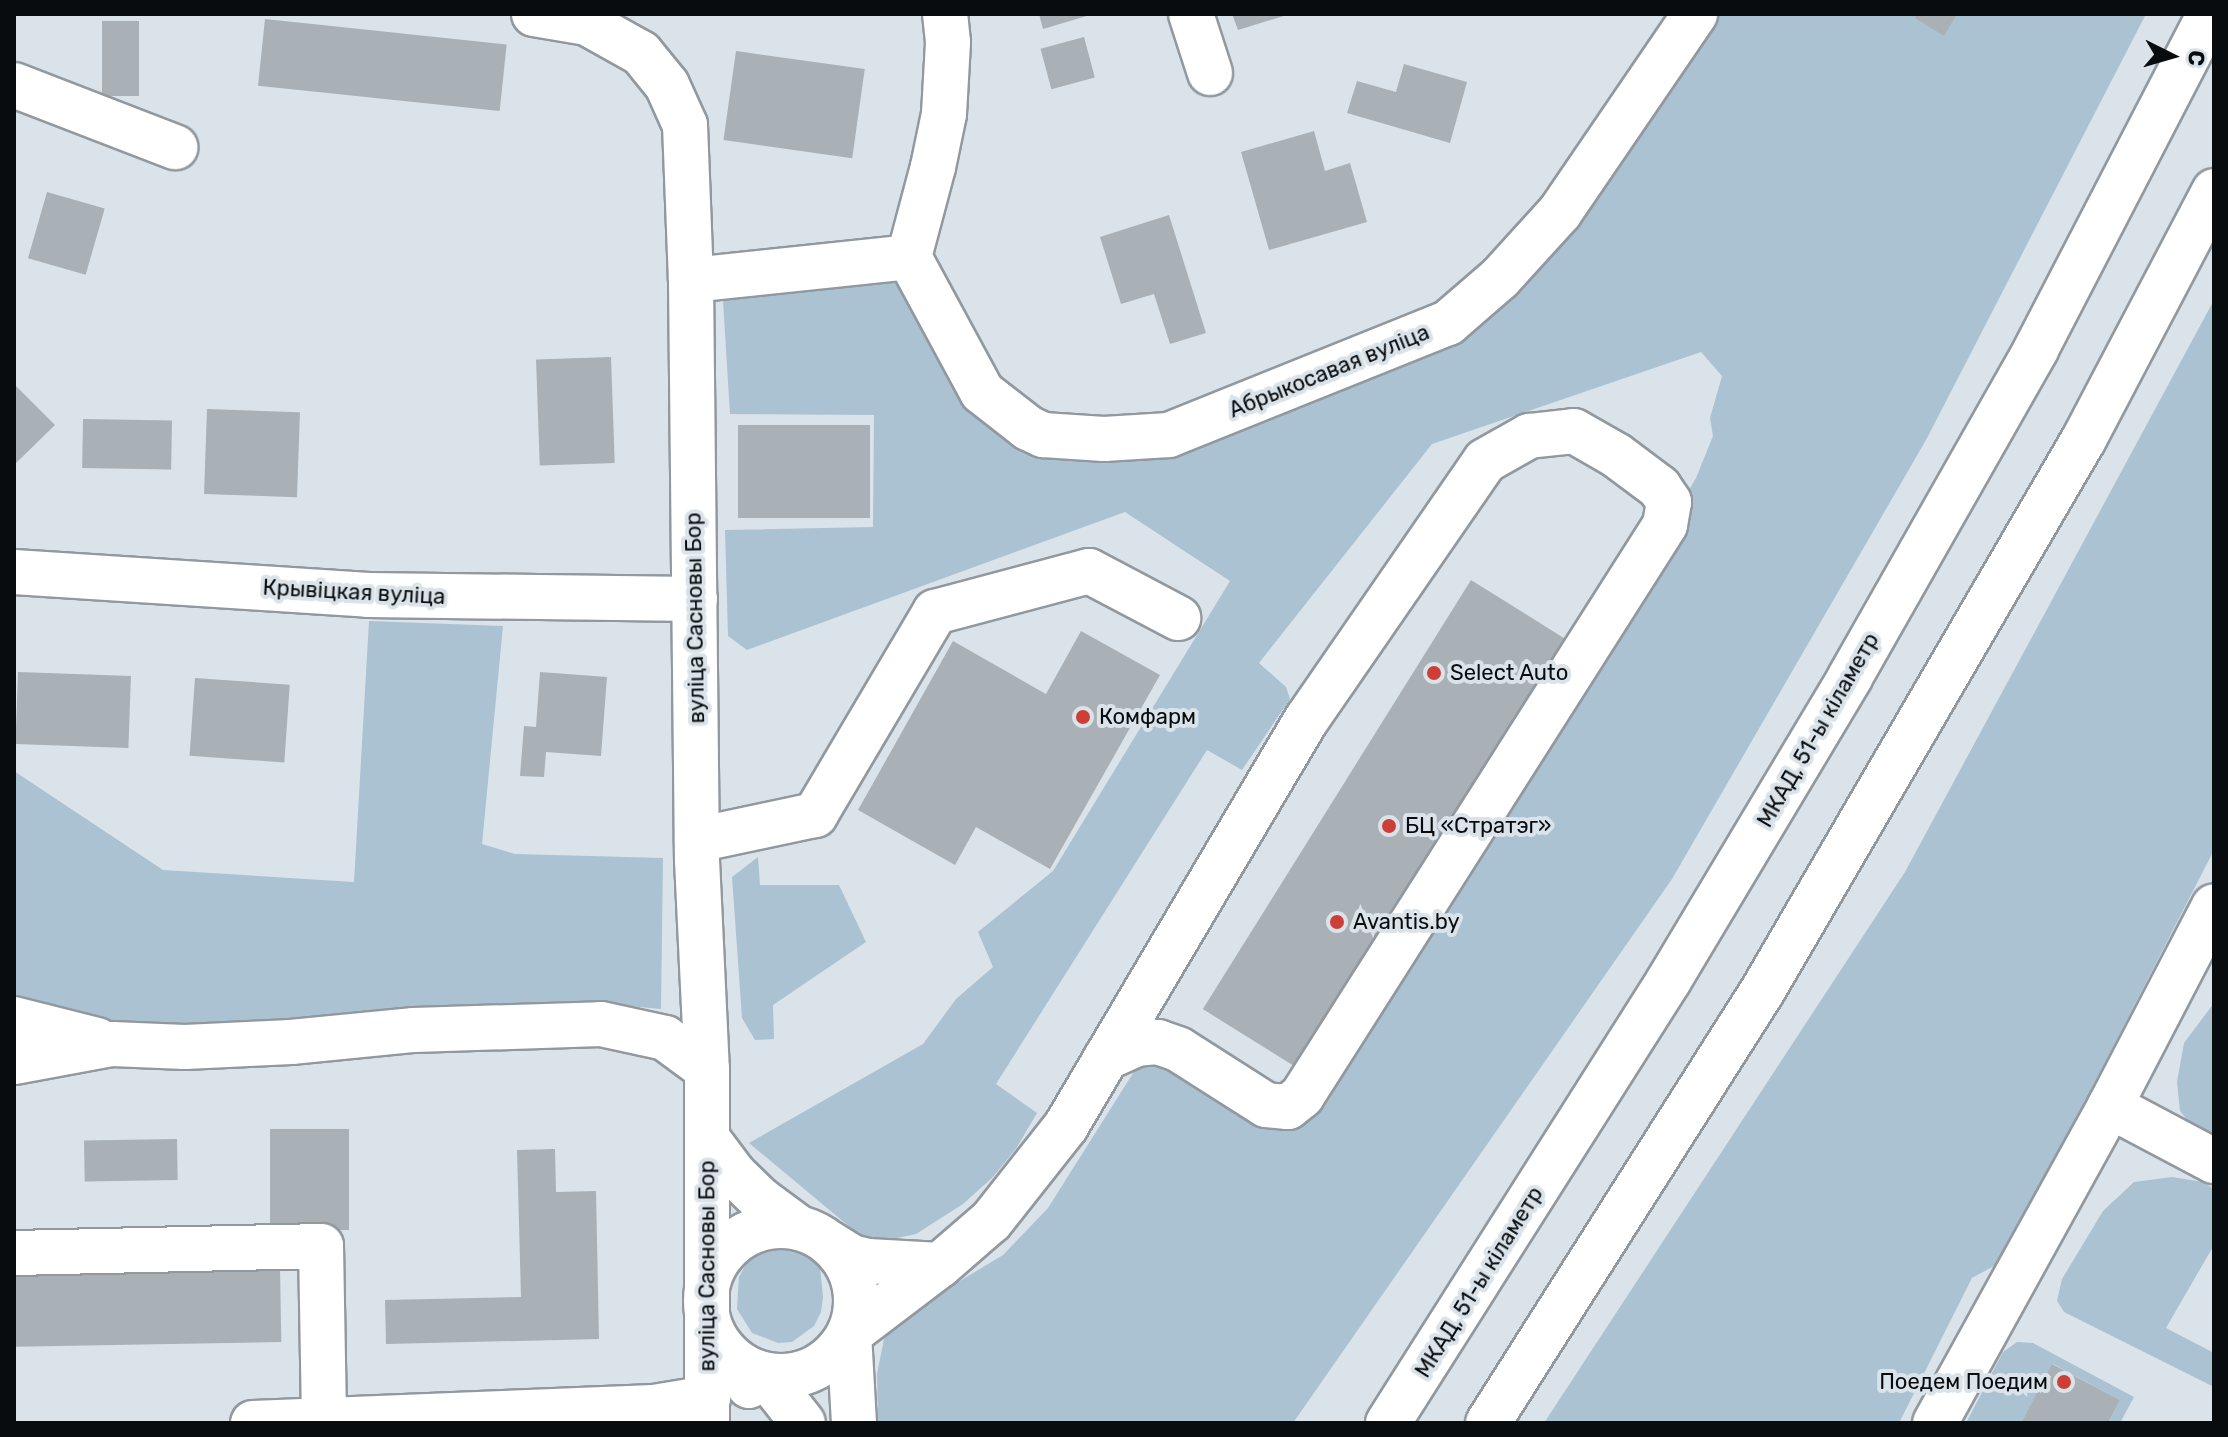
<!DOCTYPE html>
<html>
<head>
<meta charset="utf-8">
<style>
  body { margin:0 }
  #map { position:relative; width:2228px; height:1437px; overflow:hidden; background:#dae3e9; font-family:Rubik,sans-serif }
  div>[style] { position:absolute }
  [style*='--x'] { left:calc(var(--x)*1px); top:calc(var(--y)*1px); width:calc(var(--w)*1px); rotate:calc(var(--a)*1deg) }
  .green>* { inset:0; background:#abc2d2 }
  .building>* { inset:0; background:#a9b1b7; transform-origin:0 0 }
  .roads { filter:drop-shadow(2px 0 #91999f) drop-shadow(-2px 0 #91999f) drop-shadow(0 2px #91999f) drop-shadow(0 -2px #91999f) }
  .minor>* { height:44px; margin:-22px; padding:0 22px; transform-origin:22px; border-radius:22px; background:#fff }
  .minor>.ring { margin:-22px; padding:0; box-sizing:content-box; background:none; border:44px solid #fff; border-radius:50% }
  .highway>* { height:44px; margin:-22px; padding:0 22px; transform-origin:22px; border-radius:22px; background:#fff }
  .dots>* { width:22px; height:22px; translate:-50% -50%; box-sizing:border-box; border:4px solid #dae3e9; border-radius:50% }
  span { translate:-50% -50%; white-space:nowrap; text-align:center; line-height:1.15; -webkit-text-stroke:8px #dae3e9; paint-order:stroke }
  .street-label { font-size:22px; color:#090c0e }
  .poi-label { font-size:22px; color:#090c0e }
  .left { translate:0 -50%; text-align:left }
  .right { translate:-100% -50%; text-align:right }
  .frame { position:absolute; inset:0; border:16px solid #090c0e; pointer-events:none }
  .north { position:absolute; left:2132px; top:16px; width:80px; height:80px; -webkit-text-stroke:6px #dae3e9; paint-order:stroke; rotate:95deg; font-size:22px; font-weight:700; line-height:32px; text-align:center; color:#090c0e }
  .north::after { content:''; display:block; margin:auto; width:28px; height:36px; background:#090c0e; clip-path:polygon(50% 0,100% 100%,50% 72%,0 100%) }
</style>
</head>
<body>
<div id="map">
  <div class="green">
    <div style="clip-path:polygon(1711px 14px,2146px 14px,1926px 440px,1672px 879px,1293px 1423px,878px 1423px,877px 1374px,884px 1339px,905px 1314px,1003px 1255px,1048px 1208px,1135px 1070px,1152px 1061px,1297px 1117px,1325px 1106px,1696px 478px,1713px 436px,1710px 418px,1722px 376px,1701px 352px,1432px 444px,1259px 663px,1286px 687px,1290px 699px,1242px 770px,1207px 750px,996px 1084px,1037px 1113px,1017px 1147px,993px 1177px,963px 1204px,916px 1234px,887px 1240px,863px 1238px,749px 1143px,923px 1044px,956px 999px,993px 967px,978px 932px,1053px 871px,1230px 581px,1125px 512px,747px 650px,728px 636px,725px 530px,873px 527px,874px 415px,730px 414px,723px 301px,902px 271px,1049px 456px,1453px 341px)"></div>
    <div style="clip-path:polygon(2214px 300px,2214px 850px,2003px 1261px,1972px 1278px,1899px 1423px,1544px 1423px,1905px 872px)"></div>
    <div style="clip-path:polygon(369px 621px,503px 626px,482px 844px,515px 854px,663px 858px,661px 1009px,597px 1003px,292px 1024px,115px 1026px,14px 997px,14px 771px,163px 870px,354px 882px)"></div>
    <div style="clip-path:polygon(758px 857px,760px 885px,839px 885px,866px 942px,773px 1005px,774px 1039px,755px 1040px,742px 1018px,732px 877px)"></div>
    <div style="clip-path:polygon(2214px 1003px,2214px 1138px,2194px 1128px,2180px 1111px,2177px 1082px,2184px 1043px)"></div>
    <div style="clip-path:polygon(2172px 1177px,2203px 1182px,2214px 1189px,2214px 1245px,2166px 1328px,2214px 1353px,2214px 1387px,2064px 1312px,2057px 1301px,2062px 1279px,2103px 1211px,2134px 1182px)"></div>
    <div style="clip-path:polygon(778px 1245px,798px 1247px,812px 1257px,820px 1267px,823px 1297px,821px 1312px,814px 1326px,792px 1342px,778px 1343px,752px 1333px,737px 1309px,739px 1277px,746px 1264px,761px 1250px)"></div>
    <div style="clip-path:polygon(2017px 1342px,2033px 1343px,2134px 1397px,2120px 1423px,2108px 1423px,2120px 1400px,2053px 1364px,2021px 1423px,1966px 1423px,2003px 1352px)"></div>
  </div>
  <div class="building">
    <div style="clip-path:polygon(1039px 14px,1090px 14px,1090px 15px,1043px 29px)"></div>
    <div style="clip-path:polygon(1232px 14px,1287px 14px,1287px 15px,1238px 30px)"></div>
    <div style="clip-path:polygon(1917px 14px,1957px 14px,1944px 36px,1915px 18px)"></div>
    <div style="left:265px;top:19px;width:243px;height:67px;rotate:6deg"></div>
    <div style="left:102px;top:21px;width:37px;height:75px"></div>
    <div style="left:1084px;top:37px;width:42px;height:45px;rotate:75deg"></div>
    <div style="left:736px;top:51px;width:130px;height:90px;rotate:8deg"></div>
    <div style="clip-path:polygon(1404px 64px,1467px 82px,1450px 143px,1347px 113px,1357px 81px,1396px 92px)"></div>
    <div style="clip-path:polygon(1314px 131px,1325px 171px,1350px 163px,1367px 222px,1269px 250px,1241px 152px)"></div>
    <div style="left:47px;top:192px;width:60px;height:69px;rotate:16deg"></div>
    <div style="clip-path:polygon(1169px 215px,1206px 333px,1170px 344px,1154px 294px,1121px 304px,1100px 237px)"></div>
    <div style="left:611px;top:357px;width:106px;height:75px;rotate:88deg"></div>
    <div style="clip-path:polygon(14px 384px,55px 425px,14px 465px)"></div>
    <div style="left:207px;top:409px;width:93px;height:85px;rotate:2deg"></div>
    <div style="left:83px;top:419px;width:89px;height:49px;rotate:1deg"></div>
    <div style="left:738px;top:425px;width:132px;height:93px"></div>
    <div style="left:1471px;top:580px;width:116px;height:506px;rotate:32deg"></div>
    <div style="clip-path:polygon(1081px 631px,1160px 675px,1050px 869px,976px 827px,955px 865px,858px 810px,953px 641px,1046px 694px)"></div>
    <div style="left:18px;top:672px;width:113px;height:72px;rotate:2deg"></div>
    <div style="clip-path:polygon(540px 672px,607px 677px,601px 756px,546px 752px,544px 777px,520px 776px,524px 726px,536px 727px)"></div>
    <div style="left:195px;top:678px;width:95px;height:78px;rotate:4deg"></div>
    <div style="left:270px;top:1129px;width:79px;height:101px"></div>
    <div style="left:177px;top:1139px;width:41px;height:93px;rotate:89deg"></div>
    <div style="clip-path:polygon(555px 1149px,556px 1192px,596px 1191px,599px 1339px,386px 1344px,385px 1300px,521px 1297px,517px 1150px)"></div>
    <div style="left:280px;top:1267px;width:75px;height:266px;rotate:89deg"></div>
    <div style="clip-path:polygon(2052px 1364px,2120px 1400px,2108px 1423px,2021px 1423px)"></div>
  </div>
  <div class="roads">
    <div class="minor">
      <div style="--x:534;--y:14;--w:54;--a:9.6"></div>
      <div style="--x:587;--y:23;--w:62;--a:29.1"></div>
      <div style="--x:641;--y:53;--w:41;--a:50.9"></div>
      <div style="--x:667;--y:85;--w:44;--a:65.8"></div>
      <div style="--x:685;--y:125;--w:155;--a:87.8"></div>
      <div style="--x:691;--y:280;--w:580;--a:89.41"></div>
      <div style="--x:697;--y:860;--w:209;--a:87.3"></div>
      <div style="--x:707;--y:1069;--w:354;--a:90"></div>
      <div style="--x:1191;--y:14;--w:62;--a:72.1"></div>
      <div style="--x:14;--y:85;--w:173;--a:21.1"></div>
      <div style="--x:909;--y:257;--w:153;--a:61.6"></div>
      <div style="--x:982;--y:392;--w:58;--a:38"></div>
      <div style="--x:1028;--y:428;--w:17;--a:25"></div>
      <div style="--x:1043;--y:435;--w:61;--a:3.8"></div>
      <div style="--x:1104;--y:439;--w:65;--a:-3.5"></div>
      <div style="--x:1169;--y:435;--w:301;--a:-21.9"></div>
      <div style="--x:1448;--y:323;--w:69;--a:-40.9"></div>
      <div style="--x:1500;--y:278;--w:89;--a:-47.7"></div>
      <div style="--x:1560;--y:212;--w:240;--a:-55.7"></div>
      <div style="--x:909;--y:257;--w:93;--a:-75.1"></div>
      <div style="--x:933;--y:167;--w:54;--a:-78.3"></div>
      <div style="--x:944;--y:114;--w:72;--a:-86.8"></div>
      <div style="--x:948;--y:42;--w:28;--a:-96"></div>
      <div style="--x:691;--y:280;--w:219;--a:-6"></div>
      <div style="--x:14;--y:572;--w:355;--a:3.7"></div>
      <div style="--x:368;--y:595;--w:327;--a:0.7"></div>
      <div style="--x:697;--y:840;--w:121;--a:-12"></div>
      <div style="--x:815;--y:815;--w:236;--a:-59.4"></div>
      <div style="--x:935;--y:612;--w:159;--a:-14.9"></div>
      <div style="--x:1089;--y:571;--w:101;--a:27.8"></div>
      <div style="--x:14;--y:1019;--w:86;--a:14.2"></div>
      <div style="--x:14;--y:1062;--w:100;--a:-10.4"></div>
      <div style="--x:112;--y:1044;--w:73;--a:2.4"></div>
      <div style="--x:185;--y:1047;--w:106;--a:-2.7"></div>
      <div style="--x:291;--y:1042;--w:124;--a:-5.6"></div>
      <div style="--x:414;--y:1030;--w:187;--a:-1.8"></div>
      <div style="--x:601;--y:1024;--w:66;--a:12.3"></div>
      <div style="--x:665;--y:1038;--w:52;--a:36.4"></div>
      <div style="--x:2110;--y:1106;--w:118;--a:27.9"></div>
      <div style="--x:707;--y:1138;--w:45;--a:53.1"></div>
      <div style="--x:734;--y:1174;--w:37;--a:44"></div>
      <div style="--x:761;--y:1200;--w:47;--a:36.4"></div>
      <div class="ring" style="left:706px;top:1226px;width:106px;height:106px"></div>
      <div style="--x:829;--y:1243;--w:26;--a:32"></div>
      <div style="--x:851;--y:1257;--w:17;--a:13"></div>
      <div style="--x:868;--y:1261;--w:72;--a:3.2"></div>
      <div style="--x:940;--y:1265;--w:114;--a:142.8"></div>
      <div style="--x:849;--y:1334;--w:89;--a:86.8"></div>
      <div style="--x:14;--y:1253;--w:307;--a:-1.3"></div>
      <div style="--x:321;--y:1246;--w:174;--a:89"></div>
      <div style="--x:940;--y:1265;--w:67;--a:-40.8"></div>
      <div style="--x:991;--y:1221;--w:121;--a:-51.7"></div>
      <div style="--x:1066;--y:1126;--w:473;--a:-59.4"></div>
      <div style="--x:1307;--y:719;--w:313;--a:-55.4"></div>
      <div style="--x:1485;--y:461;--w:51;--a:-29.6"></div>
      <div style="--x:1529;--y:436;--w:45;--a:-6.3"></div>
      <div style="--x:1574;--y:431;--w:48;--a:29.7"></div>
      <div style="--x:1616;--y:455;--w:54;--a:36.7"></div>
      <div style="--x:1659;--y:487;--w:18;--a:56"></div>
      <div style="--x:1669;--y:502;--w:23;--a:100"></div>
      <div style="--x:1665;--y:525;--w:677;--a:122.45"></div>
      <div style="--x:1302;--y:1096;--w:18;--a:142"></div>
      <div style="--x:1288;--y:1107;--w:22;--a:-175"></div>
      <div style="--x:1266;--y:1105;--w:104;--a:-147.5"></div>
      <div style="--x:1178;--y:1049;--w:21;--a:-161"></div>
      <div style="--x:1158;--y:1042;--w:21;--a:175"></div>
      <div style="--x:1137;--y:1044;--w:34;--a:156"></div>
      <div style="--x:749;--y:1386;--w:19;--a:-35"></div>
      <div style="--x:765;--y:1375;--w:61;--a:51.6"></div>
      <div style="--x:253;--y:1423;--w:401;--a:-2.3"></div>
      <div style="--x:654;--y:1407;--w:55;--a:-9.5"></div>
      <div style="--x:1935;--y:1423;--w:362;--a:-61.1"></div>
      <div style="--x:2110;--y:1106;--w:225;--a:-62.5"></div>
    </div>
    <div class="highway">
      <div style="--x:1388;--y:1423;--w:525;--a:-57.61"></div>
      <div style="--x:1669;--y:980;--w:353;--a:-59.1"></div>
      <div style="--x:1850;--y:677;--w:377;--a:-60.4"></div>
      <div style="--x:2036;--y:349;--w:377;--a:-62.6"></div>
      <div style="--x:1488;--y:1423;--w:513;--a:-57.58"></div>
      <div style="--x:1763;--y:990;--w:638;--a:-59.78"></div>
      <div style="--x:2084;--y:439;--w:280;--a:-62.3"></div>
    </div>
  </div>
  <div class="dots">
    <div style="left:1434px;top:673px;background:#cd3f36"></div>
    <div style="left:1083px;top:717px;background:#cd3f36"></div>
    <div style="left:1389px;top:826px;background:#cd3f36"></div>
    <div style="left:1337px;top:922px;background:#cd3f36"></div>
    <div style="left:2064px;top:1382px;background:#cd3f36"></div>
  </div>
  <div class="street-label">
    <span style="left:1329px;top:371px;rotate:-22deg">Абрыкосавая вуліца</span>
    <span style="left:354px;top:592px;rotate:3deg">Крывіцкая вуліца</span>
    <span style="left:695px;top:618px;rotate:-91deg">вуліца Сасновы Бор</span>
    <span style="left:1818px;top:730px;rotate:-60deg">МКАД, 51-ы кіламетр</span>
    <span style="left:707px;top:1266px;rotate:-90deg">вуліца Сасновы Бор</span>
    <span style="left:1479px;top:1282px;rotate:-58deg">МКАД, 51-ы кіламетр</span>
  </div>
  <div class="poi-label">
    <span class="left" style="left:1450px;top:673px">Select Auto</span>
    <span class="left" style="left:1099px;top:717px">Комфарм</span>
    <span class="left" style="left:1405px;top:826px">БЦ «Стратэг»</span>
    <span class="left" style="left:1353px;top:922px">Avantis.by</span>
    <span class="right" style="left:2048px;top:1382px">Поедем Поедим</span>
  </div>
  <div class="frame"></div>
  <div class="north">С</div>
</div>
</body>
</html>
